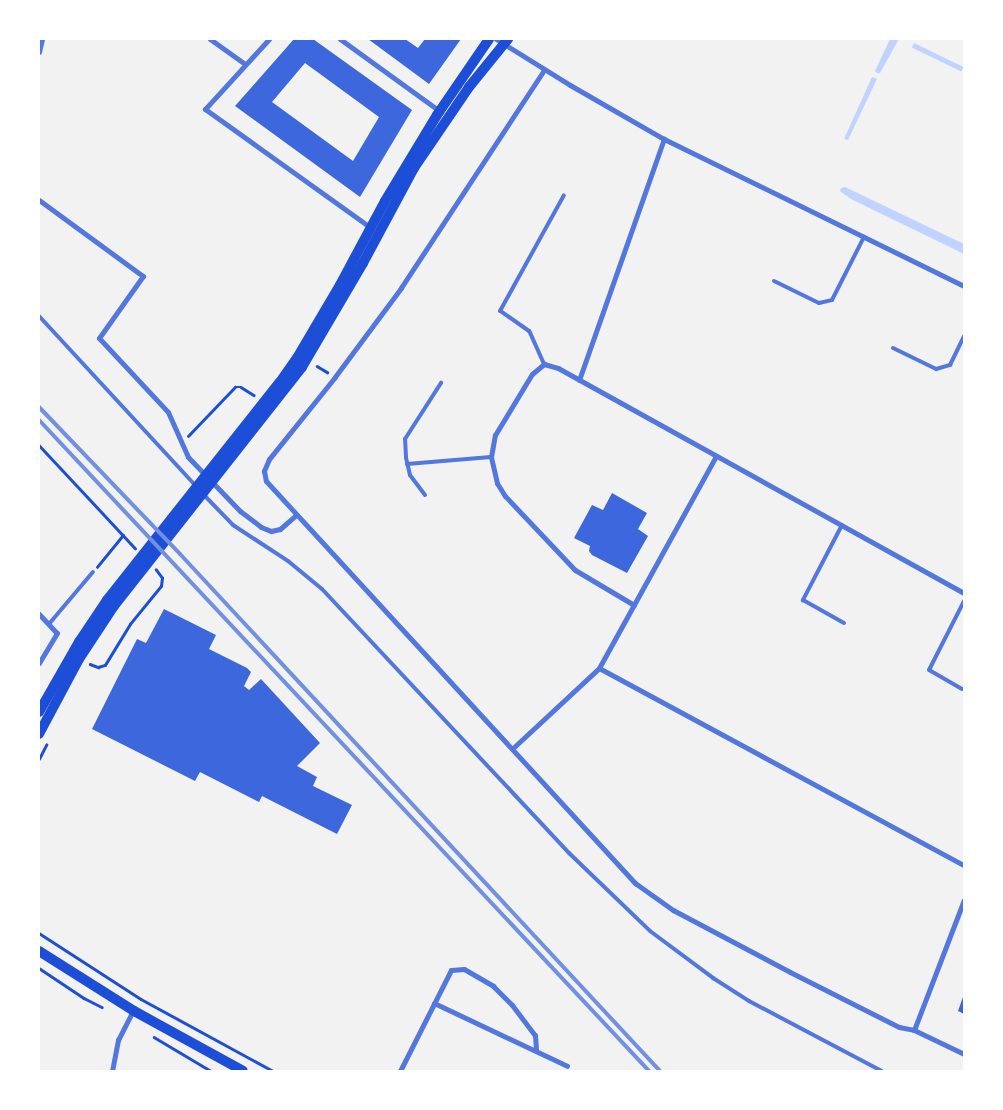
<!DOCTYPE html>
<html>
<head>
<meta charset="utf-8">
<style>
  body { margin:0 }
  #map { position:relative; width:1003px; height:1110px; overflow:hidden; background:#f2f2f2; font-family:"Noto Sans",sans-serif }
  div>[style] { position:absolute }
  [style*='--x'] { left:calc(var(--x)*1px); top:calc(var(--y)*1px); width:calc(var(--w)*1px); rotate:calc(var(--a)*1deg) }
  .water>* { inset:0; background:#bfd3fe; transform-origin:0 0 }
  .building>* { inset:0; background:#3d67dc }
  .path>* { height:2.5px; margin:-1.25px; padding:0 1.25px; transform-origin:1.25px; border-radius:1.25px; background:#1d4ed8 }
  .service>* { height:4px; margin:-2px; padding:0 2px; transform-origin:2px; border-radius:2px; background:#5277de }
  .minor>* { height:5px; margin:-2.5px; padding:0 2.5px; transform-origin:2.5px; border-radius:2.5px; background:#5277de }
  .secondary>* { height:10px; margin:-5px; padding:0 5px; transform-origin:5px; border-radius:5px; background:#1d4ed8 }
  .rail>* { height:4px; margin:-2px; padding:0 2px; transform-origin:2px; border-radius:2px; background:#7290e2 }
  span { translate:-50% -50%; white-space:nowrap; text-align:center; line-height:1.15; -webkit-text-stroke:5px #fff; paint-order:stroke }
  .frame { position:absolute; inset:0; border:40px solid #fff; pointer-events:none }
</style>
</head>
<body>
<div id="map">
  <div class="water">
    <div style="clip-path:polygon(890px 39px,899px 39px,880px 73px,877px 73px,875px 71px)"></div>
    <div style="left:914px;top:43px;width:55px;height:5px;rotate:26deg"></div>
    <div style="clip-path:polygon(872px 77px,877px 79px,848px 140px,844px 139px)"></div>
    <div style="clip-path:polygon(845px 187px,964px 244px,964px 254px,851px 199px,840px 191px,841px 188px)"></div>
  </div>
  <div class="building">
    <div style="clip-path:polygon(evenodd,294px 39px,313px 39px,412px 110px,360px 197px,235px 106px,294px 39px,305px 63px,379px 117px,353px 161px,272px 102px,305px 63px)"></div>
    <div style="clip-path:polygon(368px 39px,405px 39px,418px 48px,425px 39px,461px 39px,429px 84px)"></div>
    <div style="clip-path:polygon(612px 493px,647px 513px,638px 529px,648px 536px,627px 573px,592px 555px,589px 551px,590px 546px,574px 538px,592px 505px,603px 510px)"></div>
    <div style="clip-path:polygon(164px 609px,216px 635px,209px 649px,247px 668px,251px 672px,244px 686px,249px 690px,261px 679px,320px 743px,297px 766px,317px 777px,313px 786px,352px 805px,337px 834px,262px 796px,259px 802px,200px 772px,195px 781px,92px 729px,137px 639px,146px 643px)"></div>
    <div style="clip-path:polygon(964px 994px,964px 1014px,958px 1011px)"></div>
  </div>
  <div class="path">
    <div style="--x:317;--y:366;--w:12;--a:31"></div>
    <div style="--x:188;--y:436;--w:68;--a:-46.2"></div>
    <div style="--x:235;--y:387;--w:6;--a:0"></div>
    <div style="--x:241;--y:387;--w:15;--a:32"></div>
    <div style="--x:39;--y:445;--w:141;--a:47"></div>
    <div style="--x:97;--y:567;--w:41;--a:-50.9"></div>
    <div style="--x:90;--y:664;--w:9;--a:21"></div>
    <div style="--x:98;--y:667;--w:7;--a:-16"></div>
    <div style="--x:105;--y:665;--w:48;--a:-58.6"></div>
    <div style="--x:130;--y:624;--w:49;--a:-50.8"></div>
    <div style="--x:161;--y:586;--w:8;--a:-83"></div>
    <div style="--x:162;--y:578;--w:10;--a:-127"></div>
    <div style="--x:39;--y:759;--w:16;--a:-63"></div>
    <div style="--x:39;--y:933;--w:121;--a:32.9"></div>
    <div style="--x:141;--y:999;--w:150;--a:28.6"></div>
    <div style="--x:39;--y:968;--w:54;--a:33.7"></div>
    <div style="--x:84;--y:998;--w:20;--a:27"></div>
    <div style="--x:154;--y:1037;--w:66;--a:30.8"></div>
  </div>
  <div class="service">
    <div style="--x:774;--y:281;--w:50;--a:26.1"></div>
    <div style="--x:819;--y:303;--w:13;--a:-13"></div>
    <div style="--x:832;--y:300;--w:71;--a:-63.1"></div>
    <div style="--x:39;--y:316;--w:231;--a:47.3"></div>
    <div style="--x:893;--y:348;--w:48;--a:26"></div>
    <div style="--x:936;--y:369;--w:15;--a:-16"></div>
    <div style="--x:950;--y:365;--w:32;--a:-64"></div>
    <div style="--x:544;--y:364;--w:36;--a:-114"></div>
    <div style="--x:529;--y:331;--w:35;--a:-145"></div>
    <div style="--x:500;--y:311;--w:132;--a:-61.1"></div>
    <div style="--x:407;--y:464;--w:84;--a:-4.8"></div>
    <div style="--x:204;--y:495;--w:42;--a:46"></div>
    <div style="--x:233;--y:525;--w:66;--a:33.2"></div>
    <div style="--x:288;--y:561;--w:44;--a:39.5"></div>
    <div style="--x:322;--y:589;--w:362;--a:46.9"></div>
    <div style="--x:569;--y:853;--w:112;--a:43.9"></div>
    <div style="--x:650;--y:931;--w:79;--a:36.7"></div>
    <div style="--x:713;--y:978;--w:43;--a:32.6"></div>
    <div style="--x:749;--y:1001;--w:150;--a:27.8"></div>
    <div style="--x:425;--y:495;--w:25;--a:-127"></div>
    <div style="--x:410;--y:475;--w:18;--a:-103"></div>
    <div style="--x:406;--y:457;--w:18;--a:-93"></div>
    <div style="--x:405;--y:439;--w:67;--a:-57.3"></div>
    <div style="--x:842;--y:525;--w:85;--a:117.5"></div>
    <div style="--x:803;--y:600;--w:47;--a:29.3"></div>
    <div style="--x:49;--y:624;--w:68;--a:-49.8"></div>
    <div style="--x:962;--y:689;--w:38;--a:-150"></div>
    <div style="--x:929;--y:670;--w:77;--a:-63.1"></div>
  </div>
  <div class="minor">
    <div style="--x:210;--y:39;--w:43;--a:35.5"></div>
    <div style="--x:269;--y:39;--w:95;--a:132.4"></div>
    <div style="--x:205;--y:109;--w:204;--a:35.6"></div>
    <div style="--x:340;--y:39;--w:125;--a:35.9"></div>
    <div style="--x:496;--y:39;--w:87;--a:31.9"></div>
    <div style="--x:570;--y:85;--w:108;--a:29.9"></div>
    <div style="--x:664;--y:139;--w:334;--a:26.1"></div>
    <div style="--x:39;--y:52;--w:13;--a:-77"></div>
    <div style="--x:544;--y:70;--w:261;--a:123.3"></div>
    <div style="--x:401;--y:288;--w:111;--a:126.6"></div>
    <div style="--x:335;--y:377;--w:105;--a:128.8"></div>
    <div style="--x:269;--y:459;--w:13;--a:113"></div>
    <div style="--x:264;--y:471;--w:10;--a:79"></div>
    <div style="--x:266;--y:481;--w:546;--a:47.45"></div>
    <div style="--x:635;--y:883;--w:47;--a:35.4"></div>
    <div style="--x:673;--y:910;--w:132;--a:27.9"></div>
    <div style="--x:790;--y:972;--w:122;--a:26.8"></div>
    <div style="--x:899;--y:1027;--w:15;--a:11"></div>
    <div style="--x:914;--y:1030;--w:55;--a:25.6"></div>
    <div style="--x:39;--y:200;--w:129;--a:36.2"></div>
    <div style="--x:143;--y:276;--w:76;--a:125.4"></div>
    <div style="--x:99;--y:338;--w:101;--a:47"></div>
    <div style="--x:168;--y:412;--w:49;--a:66"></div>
    <div style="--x:188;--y:457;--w:75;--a:46.1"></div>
    <div style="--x:240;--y:511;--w:26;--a:37"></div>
    <div style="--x:261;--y:527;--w:11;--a:22"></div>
    <div style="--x:271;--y:531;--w:9;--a:-13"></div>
    <div style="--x:280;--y:529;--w:21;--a:-41"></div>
    <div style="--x:579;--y:380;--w:256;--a:-70.6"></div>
    <div style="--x:634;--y:605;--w:69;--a:-149.3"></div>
    <div style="--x:575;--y:570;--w:102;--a:-133.4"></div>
    <div style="--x:505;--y:496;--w:15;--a:-122"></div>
    <div style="--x:497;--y:483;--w:27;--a:-103"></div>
    <div style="--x:491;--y:457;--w:22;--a:-80"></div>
    <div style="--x:495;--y:435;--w:71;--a:-58.8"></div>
    <div style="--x:532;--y:374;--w:16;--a:-40"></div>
    <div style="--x:544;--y:364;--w:15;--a:16"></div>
    <div style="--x:558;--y:368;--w:464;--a:29"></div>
    <div style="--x:39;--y:614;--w:26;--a:47"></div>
    <div style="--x:57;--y:633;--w:35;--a:121"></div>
    <div style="--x:599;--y:668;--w:415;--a:28.4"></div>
    <div style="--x:513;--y:748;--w:117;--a:-42.9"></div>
    <div style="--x:599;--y:668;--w:242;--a:-61.1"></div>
    <div style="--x:434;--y:1003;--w:147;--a:25.3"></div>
    <div style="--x:914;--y:1030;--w:139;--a:-69"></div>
    <div style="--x:112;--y:1071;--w:32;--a:-79"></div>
    <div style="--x:118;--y:1040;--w:33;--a:-63"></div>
    <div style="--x:400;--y:1071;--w:113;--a:-63.2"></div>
    <div style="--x:451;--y:970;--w:13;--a:-4"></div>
    <div style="--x:464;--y:969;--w:34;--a:30"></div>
    <div style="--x:493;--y:986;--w:27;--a:45"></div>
    <div style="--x:512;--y:1005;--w:38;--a:53"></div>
    <div style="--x:535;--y:1035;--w:15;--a:86"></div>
  </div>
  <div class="secondary">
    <div style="--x:39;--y:712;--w:81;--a:-60.3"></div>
    <div style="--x:79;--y:642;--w:50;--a:-56.3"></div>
    <div style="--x:107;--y:600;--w:278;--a:-51.6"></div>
    <div style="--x:280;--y:382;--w:29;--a:-55"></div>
    <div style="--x:297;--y:358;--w:85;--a:-59.5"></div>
    <div style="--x:340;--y:285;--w:95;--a:-61.8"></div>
    <div style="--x:385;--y:201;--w:100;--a:-58.8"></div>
    <div style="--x:437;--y:115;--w:92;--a:-55.6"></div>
    <div style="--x:39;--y:734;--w:85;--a:-61.9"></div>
    <div style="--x:79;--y:659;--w:64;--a:-56.6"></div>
    <div style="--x:114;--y:606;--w:304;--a:-51.8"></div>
    <div style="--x:302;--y:367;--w:121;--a:-59.6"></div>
    <div style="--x:363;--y:263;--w:108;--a:-61.8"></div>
    <div style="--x:414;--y:168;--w:98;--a:-55.8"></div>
    <div style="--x:469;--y:87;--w:62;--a:-50.9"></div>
    <div style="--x:39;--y:951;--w:112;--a:32.3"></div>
    <div style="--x:134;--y:1011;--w:124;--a:28.8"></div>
  </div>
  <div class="rail">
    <div style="--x:39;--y:407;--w:204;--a:46.2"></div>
    <div style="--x:180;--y:554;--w:705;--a:47.13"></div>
    <div style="--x:39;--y:420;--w:892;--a:46.86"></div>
  </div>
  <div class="frame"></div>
</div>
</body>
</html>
